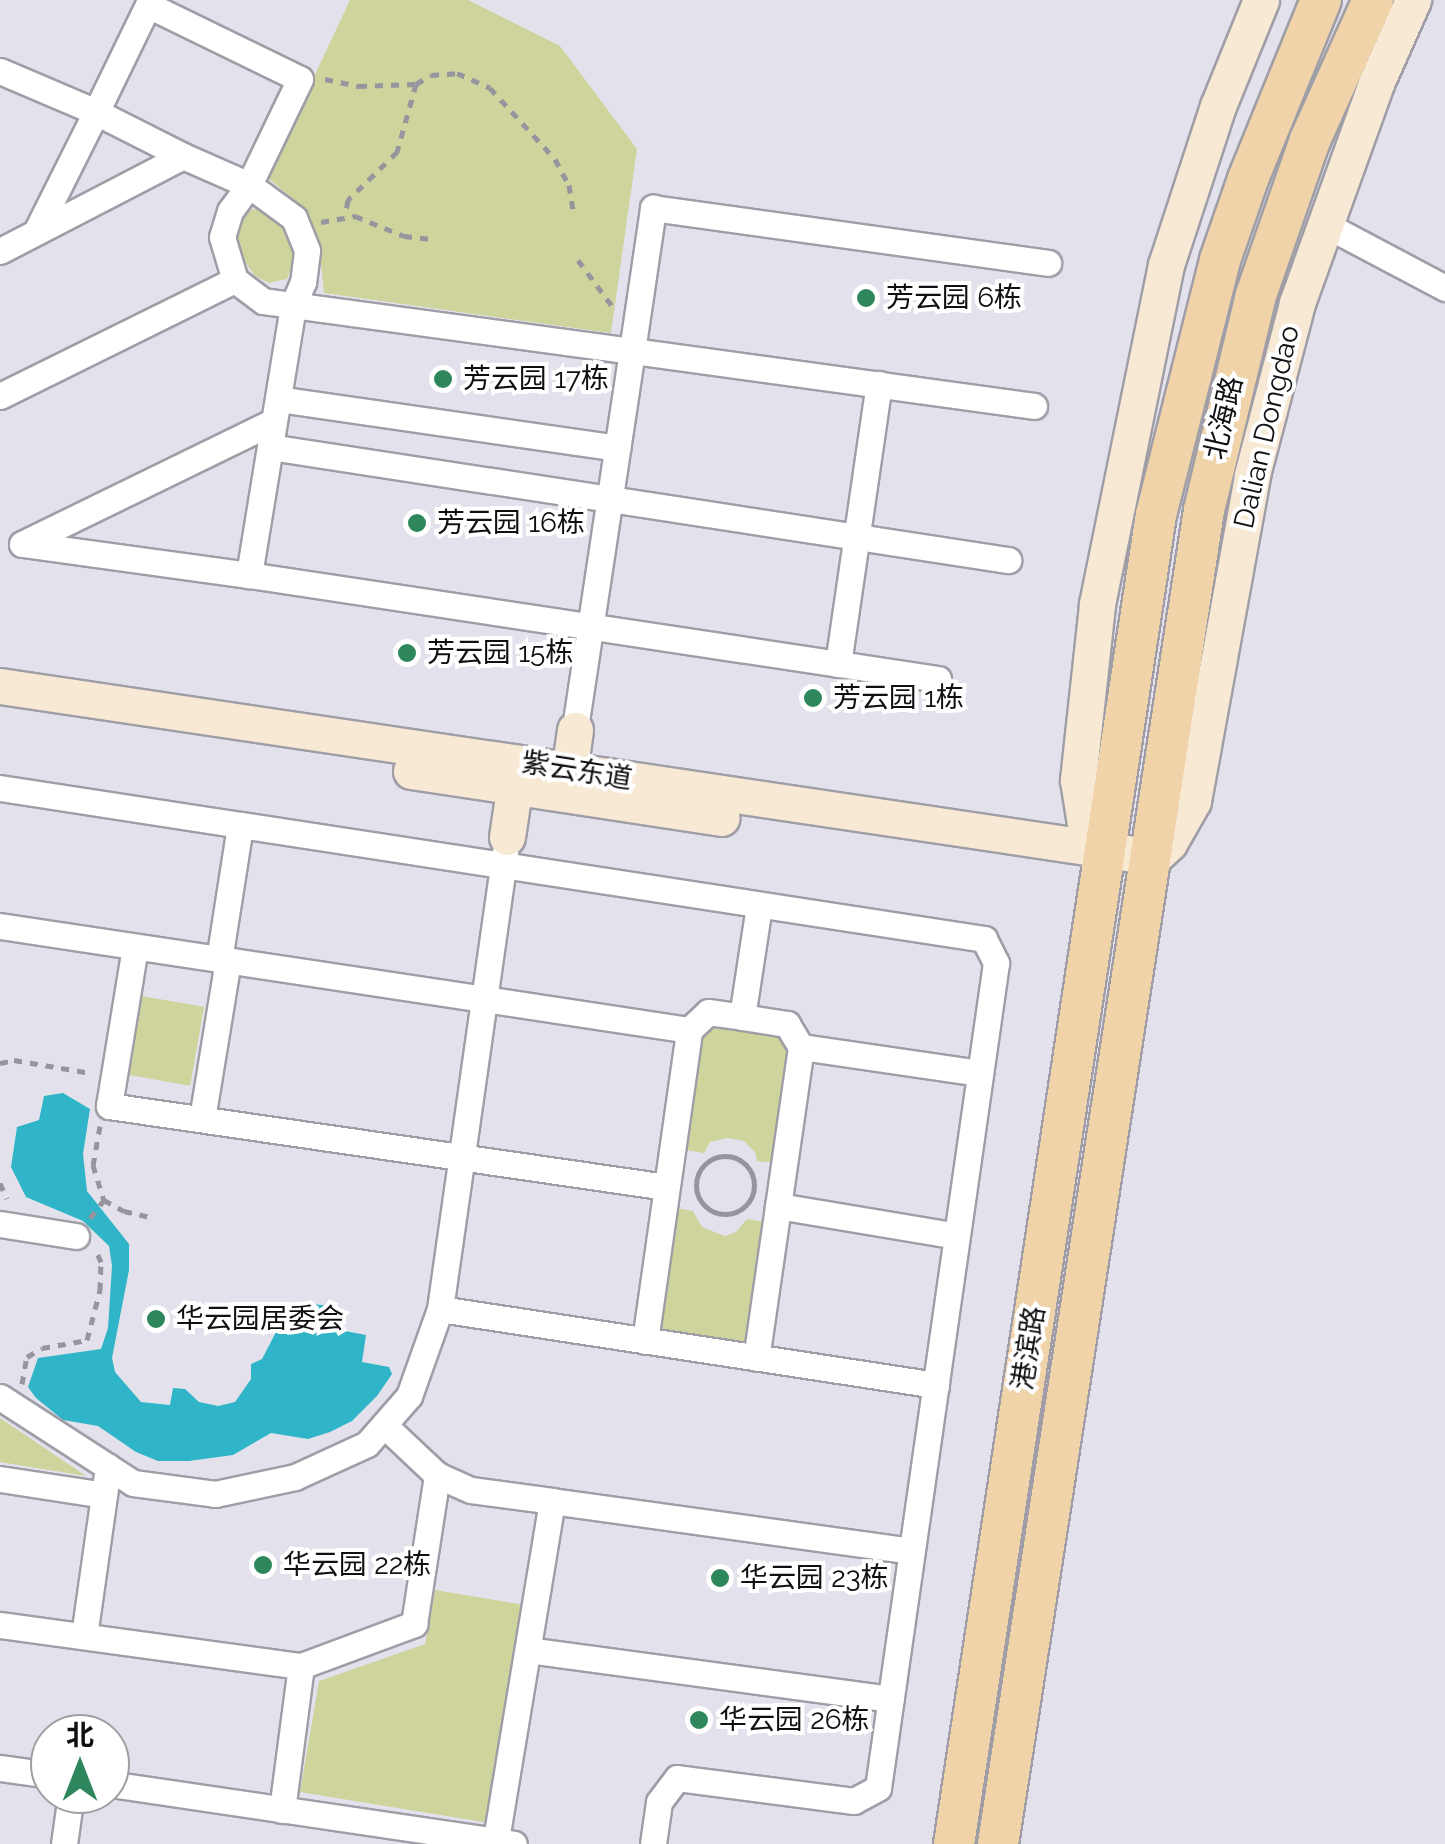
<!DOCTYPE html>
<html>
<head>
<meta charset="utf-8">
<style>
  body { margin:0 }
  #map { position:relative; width:1445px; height:1844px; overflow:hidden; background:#e3e2ec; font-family:Raleway,"Noto Sans SC",sans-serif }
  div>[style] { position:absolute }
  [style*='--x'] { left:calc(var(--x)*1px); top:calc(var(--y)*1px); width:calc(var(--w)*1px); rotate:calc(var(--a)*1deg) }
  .green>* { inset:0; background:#ced49c; transform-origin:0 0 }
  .water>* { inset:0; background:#2fb5c7 }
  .path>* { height:5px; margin-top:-2.5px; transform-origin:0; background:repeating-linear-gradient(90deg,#96959d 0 8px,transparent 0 16px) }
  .path>.ring { margin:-2.5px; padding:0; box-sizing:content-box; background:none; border:5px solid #96959d; border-radius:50% }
  .roads { filter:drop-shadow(2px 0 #9f9ea7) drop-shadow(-2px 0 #9f9ea7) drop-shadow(0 2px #9f9ea7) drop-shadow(0 -2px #9f9ea7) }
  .street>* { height:25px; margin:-12.5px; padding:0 12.5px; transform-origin:12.5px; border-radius:12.5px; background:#fff }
  .secondary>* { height:35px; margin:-17.5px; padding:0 17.5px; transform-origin:17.5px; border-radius:17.5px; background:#f8e9d4 }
  .primary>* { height:40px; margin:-20px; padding:0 20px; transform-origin:20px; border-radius:20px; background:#f0d3a9 }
  .dots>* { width:28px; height:28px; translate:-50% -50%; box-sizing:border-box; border:5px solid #fff; border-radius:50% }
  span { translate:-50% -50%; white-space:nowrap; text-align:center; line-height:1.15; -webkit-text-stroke:8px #fff; paint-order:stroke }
  .poi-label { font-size:28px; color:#101013 }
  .left { translate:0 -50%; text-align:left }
  .street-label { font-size:28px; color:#101013 }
  .north { position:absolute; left:30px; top:1714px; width:100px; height:100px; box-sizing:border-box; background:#fff; border:2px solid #9f9fa1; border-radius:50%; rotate:0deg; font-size:28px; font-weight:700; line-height:40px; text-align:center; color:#101013 }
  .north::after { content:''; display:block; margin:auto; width:35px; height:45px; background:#2e875c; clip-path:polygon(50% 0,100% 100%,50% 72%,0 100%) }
</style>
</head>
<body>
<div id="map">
  <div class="green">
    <div style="clip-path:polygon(350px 0,468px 0,560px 46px,637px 149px,611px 333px,324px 293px,319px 244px,299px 204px,267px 177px)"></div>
    <div style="clip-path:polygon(260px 208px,279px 220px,291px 241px,294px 262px,287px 279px,269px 283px,255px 276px,243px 259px,238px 240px,238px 222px,244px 211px)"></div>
    <div style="left:142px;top:996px;width:63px;height:80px;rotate:10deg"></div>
    <div style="clip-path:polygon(717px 1026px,778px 1035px,789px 1051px,776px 1163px,757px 1161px,755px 1152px,744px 1141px,727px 1138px,710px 1142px,704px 1153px,685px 1150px,702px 1036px)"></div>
    <div style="clip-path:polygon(676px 1208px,693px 1211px,702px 1227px,725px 1236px,736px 1232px,747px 1219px,766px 1222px,749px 1345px,659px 1332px)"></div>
    <div style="clip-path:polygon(0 1418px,86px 1476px,0 1462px)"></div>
    <div style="clip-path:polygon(435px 1590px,525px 1605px,489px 1823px,300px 1792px,319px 1681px,425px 1644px)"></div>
  </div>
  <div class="water">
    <div style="clip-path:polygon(63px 1093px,90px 1109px,83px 1154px,87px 1191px,129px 1244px,129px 1270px,112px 1358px,115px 1372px,141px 1402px,170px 1405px,173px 1388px,185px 1389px,199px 1402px,218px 1406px,235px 1402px,251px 1379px,251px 1364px,262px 1359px,287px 1311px,310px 1304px,332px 1306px,329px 1328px,366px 1335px,362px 1362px,389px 1367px,392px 1374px,377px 1396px,352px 1421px,330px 1432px,308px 1439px,271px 1433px,233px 1455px,189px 1461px,158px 1461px,136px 1452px,98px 1426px,63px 1420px,36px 1398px,28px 1387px,38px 1358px,101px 1349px,108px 1328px,112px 1266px,109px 1246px,83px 1221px,26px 1197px,11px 1167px,17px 1127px,39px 1120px,44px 1096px)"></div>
  </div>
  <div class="path">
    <div style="--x:325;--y:79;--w:35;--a:12"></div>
    <div style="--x:359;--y:86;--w:57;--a:-2"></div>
    <div style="--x:416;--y:84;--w:71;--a:105.6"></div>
    <div style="--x:397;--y:152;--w:69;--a:135.6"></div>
    <div style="--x:348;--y:200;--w:16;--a:101"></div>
    <div style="--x:416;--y:84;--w:17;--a:-31"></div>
    <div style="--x:431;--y:75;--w:26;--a:-4"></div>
    <div style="--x:457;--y:73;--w:36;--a:24"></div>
    <div style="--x:490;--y:88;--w:96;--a:47.5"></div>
    <div style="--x:555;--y:159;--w:30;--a:62"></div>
    <div style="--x:569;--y:185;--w:26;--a:81"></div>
    <div style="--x:321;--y:222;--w:35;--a:-10"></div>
    <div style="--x:355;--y:216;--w:53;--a:22.2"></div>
    <div style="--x:404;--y:236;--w:28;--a:6"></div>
    <div style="--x:578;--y:260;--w:57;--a:53.5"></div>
    <div style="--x:0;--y:1063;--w:14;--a:-12"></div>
    <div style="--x:14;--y:1060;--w:78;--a:9.6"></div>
    <div style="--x:100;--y:1126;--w:40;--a:100"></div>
    <div style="--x:93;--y:1165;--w:37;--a:73"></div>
    <div style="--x:104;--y:1200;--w:23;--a:29"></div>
    <div style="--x:124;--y:1211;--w:28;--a:13"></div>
    <div class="ring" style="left:696px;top:1156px;width:53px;height:53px"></div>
    <div style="--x:0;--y:1183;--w:17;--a:66"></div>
    <div style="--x:90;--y:1218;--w:23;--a:-52"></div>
    <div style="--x:22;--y:1384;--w:27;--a:-80"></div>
    <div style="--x:27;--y:1357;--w:17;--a:-31"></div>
    <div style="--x:42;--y:1348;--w:46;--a:-10.1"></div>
    <div style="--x:87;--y:1340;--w:52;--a:-75.4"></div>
    <div style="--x:100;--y:1290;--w:28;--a:-88"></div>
    <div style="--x:101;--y:1262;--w:13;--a:-113"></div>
  </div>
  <div class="roads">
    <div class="street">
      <div style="--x:0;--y:71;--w:104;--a:23.1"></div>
      <div style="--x:96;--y:112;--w:134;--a:116.6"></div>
      <div style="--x:183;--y:156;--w:97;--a:-153.2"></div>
      <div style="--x:96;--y:112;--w:119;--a:-64.1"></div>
      <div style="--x:148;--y:5;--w:169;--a:26"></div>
      <div style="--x:300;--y:79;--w:118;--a:115.7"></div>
      <div style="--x:249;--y:185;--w:32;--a:126"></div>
      <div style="--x:230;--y:211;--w:27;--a:107"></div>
      <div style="--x:222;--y:237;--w:45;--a:73.2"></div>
      <div style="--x:1326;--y:225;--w:135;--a:27.9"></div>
      <div style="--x:0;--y:251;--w:206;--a:-27.4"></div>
      <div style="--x:183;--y:156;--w:72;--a:23.7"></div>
      <div style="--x:249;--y:185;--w:56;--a:36.3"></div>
      <div style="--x:294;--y:218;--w:35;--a:68"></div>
      <div style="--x:307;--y:251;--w:31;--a:97"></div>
      <div style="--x:303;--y:282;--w:26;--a:113"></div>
      <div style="--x:293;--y:306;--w:273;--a:99.3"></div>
      <div style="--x:249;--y:575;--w:229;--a:-172.2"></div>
      <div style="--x:22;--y:544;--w:280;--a:-26"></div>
      <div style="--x:0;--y:396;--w:262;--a:-26.3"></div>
      <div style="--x:235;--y:280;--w:35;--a:37"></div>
      <div style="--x:263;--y:301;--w:372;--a:7.7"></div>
      <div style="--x:632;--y:351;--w:383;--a:98.6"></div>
      <div style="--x:278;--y:399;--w:343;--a:8.2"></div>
      <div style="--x:1034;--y:406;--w:406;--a:-172.2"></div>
      <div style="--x:632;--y:351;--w:145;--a:-81.6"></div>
      <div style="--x:653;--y:208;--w:399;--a:7.9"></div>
      <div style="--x:270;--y:447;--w:747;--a:8.71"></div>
      <div style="--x:249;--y:575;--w:697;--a:8.58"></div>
      <div style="--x:838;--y:664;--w:283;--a:-81.7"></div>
      <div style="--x:0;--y:788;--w:996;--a:8.72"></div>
      <div style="--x:984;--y:939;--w:27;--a:63"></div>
      <div style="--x:996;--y:963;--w:833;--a:98.14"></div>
      <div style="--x:878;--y:1788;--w:27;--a:152"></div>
      <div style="--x:854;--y:1801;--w:178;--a:-172.6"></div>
      <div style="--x:677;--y:1778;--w:30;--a:127"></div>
      <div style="--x:659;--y:1802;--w:42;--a:98.1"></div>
      <div style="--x:0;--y:926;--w:697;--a:8.58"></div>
      <div style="--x:135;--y:947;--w:161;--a:99.3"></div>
      <div style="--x:109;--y:1106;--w:563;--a:8.27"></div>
      <div style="--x:219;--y:960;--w:136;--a:-81.1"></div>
      <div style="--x:742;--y:1017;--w:112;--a:-81.3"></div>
      <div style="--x:801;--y:1047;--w:181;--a:8.3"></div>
      <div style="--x:202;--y:1119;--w:160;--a:-80.7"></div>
      <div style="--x:778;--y:1206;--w:181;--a:9.5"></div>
      <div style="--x:0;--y:1224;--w:77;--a:9"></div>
      <div style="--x:440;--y:1309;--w:502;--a:8.71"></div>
      <div style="--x:645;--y:1341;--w:314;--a:-81.9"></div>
      <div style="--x:689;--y:1030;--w:26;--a:-43"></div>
      <div style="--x:708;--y:1012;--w:34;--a:8"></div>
      <div style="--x:742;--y:1017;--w:46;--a:8.8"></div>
      <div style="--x:787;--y:1024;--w:27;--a:59"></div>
      <div style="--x:801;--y:1047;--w:314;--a:98.2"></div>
      <div style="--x:0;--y:1397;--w:158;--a:32.9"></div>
      <div style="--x:133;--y:1483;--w:83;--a:7.6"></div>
      <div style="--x:215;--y:1494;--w:82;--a:-12"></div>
      <div style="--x:295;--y:1477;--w:79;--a:-24.6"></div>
      <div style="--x:367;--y:1444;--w:64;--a:-48.8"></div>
      <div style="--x:409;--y:1396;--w:92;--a:-70.4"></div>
      <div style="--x:440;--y:1309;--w:462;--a:-81.9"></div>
      <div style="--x:384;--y:1425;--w:73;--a:43.3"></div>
      <div style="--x:437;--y:1475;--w:37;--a:24"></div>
      <div style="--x:471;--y:1490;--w:82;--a:7.7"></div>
      <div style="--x:552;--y:1501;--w:345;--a:99.4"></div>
      <div style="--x:496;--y:1841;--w:18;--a:9"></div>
      <div style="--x:0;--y:1479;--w:105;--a:8.7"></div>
      <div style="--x:552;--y:1501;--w:363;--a:7.9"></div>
      <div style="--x:0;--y:1625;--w:304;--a:7.8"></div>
      <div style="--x:84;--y:1636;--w:171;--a:-81.9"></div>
      <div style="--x:528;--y:1650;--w:366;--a:7.7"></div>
      <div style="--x:0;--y:1768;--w:50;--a:8"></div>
      <div style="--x:110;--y:1784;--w:390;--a:8.4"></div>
      <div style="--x:282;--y:1810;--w:145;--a:-82.5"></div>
      <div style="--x:301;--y:1666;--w:121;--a:-20.4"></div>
      <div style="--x:414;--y:1624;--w:151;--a:-81.2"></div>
      <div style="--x:64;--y:1844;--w:50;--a:-82"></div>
    </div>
    <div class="secondary">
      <div style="--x:0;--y:686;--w:1167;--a:8.43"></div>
      <div style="--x:1154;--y:857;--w:21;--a:-43"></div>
      <div style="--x:1169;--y:843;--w:48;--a:-60.3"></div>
      <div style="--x:1193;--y:801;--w:331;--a:-79.7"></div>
      <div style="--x:1252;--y:475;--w:178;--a:-75.3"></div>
      <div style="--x:1297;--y:303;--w:236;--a:-70.2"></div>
      <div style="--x:1377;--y:81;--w:89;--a:-66"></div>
      <div style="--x:411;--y:771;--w:314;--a:8.6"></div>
      <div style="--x:566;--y:794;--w:65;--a:-82"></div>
      <div style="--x:507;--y:837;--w:75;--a:-81.5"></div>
      <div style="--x:1104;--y:852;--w:34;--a:-124"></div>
      <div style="--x:1085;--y:824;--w:45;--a:-99"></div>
      <div style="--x:1078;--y:780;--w:177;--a:-83.8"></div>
      <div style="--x:1097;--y:604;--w:346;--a:-78.5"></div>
      <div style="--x:1166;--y:265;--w:167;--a:-71.9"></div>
      <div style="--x:1218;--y:106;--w:114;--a:-67.9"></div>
    </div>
    <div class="primary">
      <div style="--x:954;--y:1844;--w:1344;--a:-81.36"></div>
      <div style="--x:1156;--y:515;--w:263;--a:-75.9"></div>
      <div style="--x:1220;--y:260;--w:86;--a:-70.9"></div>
      <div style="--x:1248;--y:179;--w:193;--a:-67.8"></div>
      <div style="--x:998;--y:1844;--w:1350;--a:-81.22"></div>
      <div style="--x:1204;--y:510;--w:221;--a:-76.4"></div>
      <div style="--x:1256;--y:295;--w:164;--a:-70.8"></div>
      <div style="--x:1310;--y:140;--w:154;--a:-65.8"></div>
    </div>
  </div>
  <div class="dots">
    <div style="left:866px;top:298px;background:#2e875c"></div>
    <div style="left:443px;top:379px;background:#2e875c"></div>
    <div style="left:417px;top:523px;background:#2e875c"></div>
    <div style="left:407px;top:653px;background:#2e875c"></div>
    <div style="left:813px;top:698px;background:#2e875c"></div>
    <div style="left:156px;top:1319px;background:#2e875c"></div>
    <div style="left:263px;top:1565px;background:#2e875c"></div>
    <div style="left:720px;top:1578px;background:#2e875c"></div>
    <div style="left:699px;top:1720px;background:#2e875c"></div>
  </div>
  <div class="poi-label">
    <span class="left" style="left:886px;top:298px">芳云园 6栋</span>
    <span class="left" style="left:463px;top:379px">芳云园 17栋</span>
    <span class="left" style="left:437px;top:523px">芳云园 16栋</span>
    <span class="left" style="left:427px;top:653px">芳云园 15栋</span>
    <span class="left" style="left:833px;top:698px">芳云园 1栋</span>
    <span class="left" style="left:176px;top:1319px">华云园居委会</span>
    <span class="left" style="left:283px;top:1565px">华云园 22栋</span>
    <span class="left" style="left:740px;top:1578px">华云园 23栋</span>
    <span class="left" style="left:719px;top:1720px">华云园 26栋</span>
  </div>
  <div class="street-label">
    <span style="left:1224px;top:418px;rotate:-77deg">北海路</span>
    <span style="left:1267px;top:427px;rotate:-77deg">Dalian Dongdao</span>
    <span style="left:577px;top:771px;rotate:9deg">紫云东道</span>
    <span style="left:1029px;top:1348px;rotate:-81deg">港滨路</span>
  </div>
  <div class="north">北</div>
</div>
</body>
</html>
